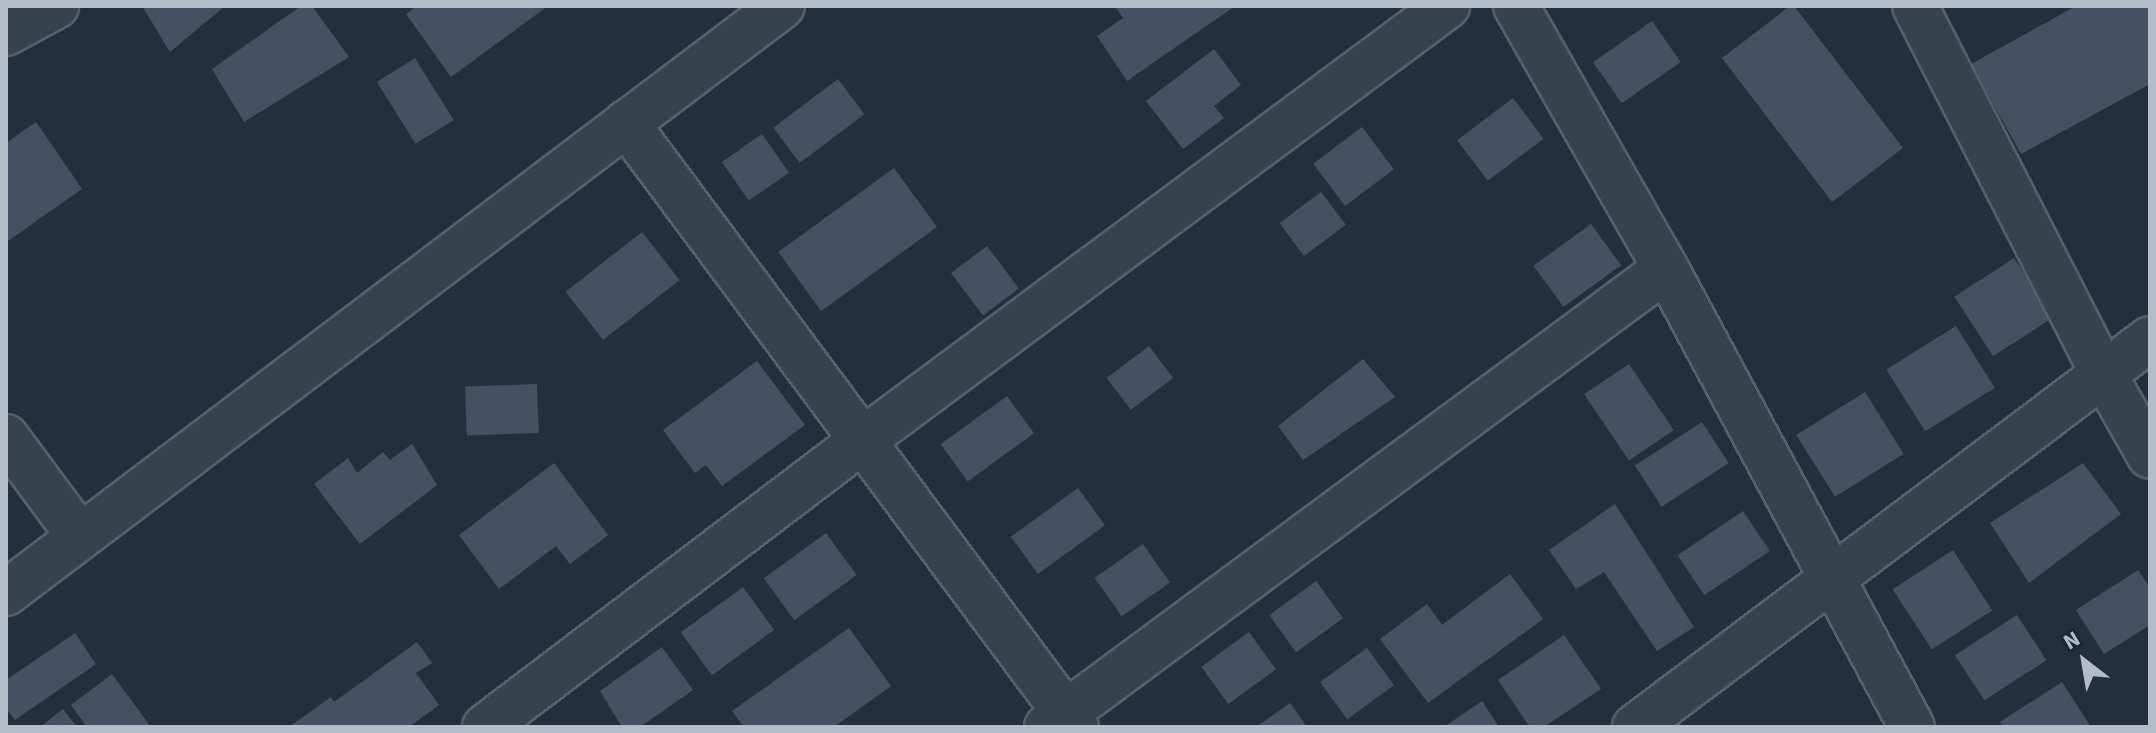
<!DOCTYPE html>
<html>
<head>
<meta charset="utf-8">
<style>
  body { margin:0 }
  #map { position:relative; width:2156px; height:733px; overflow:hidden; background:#242f3e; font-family:"Source Sans 3",sans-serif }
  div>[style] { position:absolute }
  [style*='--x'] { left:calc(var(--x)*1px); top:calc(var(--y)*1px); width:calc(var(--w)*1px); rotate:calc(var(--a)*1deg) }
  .building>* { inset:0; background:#455162; transform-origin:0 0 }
  .roads { filter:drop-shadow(2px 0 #565f6c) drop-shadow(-2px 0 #565f6c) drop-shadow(0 2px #565f6c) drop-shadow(0 -2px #565f6c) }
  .minor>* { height:44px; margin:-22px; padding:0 22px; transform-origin:22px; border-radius:22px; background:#38414e }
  span { translate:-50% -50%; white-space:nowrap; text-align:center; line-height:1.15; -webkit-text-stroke:6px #1d2633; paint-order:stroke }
  .frame { position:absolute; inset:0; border:8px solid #b4bcc9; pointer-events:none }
  .north { position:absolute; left:2044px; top:621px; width:80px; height:80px; -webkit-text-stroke:6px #1d2633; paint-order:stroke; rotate:329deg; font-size:22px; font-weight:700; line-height:32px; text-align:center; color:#b4bcc9 }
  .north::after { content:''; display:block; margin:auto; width:28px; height:36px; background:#b4bcc9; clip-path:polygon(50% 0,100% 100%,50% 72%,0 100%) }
</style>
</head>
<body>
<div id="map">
  <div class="building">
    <div style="clip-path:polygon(142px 6px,225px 6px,170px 52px)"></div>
    <div style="clip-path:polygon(301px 6px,312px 6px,349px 57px,244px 122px,212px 69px)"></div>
    <div style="clip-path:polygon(417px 6px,548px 6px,451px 77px,406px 14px)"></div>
    <div style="clip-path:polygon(1115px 6px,1235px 6px,1127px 81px,1097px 36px,1123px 18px)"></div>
    <div style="clip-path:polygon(1790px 6px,1794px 6px,1903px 148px,1832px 202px,1722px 58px)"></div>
    <div style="clip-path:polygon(2076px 6px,2150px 6px,2150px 84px,2021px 154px,1971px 64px)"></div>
    <div style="left:1652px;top:21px;width:50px;height:72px;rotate:55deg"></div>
    <div style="clip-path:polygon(1214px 49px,1241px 85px,1214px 106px,1224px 118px,1183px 149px,1146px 101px)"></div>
    <div style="left:415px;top:58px;width:73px;height:45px;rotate:58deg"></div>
    <div style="left:838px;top:79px;width:44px;height:81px;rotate:53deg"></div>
    <div style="left:1513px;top:98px;width:51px;height:70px;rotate:53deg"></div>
    <div style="clip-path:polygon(36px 122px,82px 189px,8px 241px,6px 143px)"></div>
    <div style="left:1362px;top:127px;width:53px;height:61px;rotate:53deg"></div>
    <div style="left:762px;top:134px;width:47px;height:49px;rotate:55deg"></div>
    <div style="left:894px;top:168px;width:73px;height:143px;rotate:54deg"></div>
    <div style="left:1321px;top:192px;width:41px;height:52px;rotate:53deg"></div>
    <div style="left:1591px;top:224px;width:51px;height:71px;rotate:54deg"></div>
    <div style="left:642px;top:232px;width:61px;height:97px;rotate:52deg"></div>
    <div style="left:987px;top:246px;width:53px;height:45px;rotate:53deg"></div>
    <div style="left:2014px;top:258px;width:71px;height:71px;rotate:57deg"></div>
    <div style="left:1956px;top:326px;width:73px;height:82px;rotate:58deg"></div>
    <div style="left:1149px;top:346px;width:40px;height:53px;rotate:53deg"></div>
    <div style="clip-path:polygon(1363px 359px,1395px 397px,1303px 460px,1278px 426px)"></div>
    <div style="clip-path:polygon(757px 361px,805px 425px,722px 486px,706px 465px,695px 473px,663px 430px)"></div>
    <div style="left:1629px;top:364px;width:80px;height:54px;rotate:56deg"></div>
    <div style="left:537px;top:384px;width:49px;height:72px;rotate:88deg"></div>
    <div style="left:1865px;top:392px;width:73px;height:81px;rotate:58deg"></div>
    <div style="left:1007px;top:396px;width:46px;height:82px;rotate:54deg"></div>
    <div style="left:1702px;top:422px;width:49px;height:80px;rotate:57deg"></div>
    <div style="clip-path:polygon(412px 444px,437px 485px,360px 544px,314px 484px,348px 458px,357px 473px,383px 452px,390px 460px)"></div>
    <div style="clip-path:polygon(554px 463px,608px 535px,570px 564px,556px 546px,499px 589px,459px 535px)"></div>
    <div style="clip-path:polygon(2083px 463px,2121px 514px,2029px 583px,1990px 523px)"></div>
    <div style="left:1078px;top:488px;width:46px;height:83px;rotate:54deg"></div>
    <div style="clip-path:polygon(1615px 504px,1694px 627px,1657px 651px,1604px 572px,1576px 589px,1549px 550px)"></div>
    <div style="left:1743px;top:511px;width:48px;height:79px;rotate:56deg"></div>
    <div style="left:826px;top:533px;width:52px;height:77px;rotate:54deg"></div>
    <div style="left:1143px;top:544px;width:47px;height:59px;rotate:55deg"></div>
    <div style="left:1953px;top:550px;width:72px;height:72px;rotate:57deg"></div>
    <div style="clip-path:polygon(2138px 570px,2150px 588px,2150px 625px,2104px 654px,2076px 610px)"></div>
    <div style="clip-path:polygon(1510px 574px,1543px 619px,1428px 703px,1380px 639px,1427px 604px,1442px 625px)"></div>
    <div style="left:1316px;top:581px;width:46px;height:58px;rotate:54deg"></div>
    <div style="left:743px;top:587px;width:53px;height:77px;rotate:54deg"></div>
    <div style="left:2017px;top:615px;width:54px;height:74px;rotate:57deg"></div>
    <div style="clip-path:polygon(849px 628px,891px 686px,834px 727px,744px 727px,732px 711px)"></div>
    <div style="left:1249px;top:632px;width:46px;height:59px;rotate:54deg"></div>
    <div style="clip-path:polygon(75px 633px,96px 664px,15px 720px,6px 708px,6px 680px)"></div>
    <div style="clip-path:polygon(1564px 635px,1601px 689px,1544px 727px,1530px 727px,1498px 680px)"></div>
    <div style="clip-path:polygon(417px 642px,432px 663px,416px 673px,439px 705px,409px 727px,289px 727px,331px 697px,334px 702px)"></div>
    <div style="clip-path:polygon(662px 647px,693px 690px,640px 727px,622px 727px,600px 691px)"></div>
    <div style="left:1367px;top:648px;width:46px;height:58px;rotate:54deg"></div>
    <div style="clip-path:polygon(112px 674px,151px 727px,87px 727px,71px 705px)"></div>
    <div style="clip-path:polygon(2062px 682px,2091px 727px,2003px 727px,2000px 722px)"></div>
    <div style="clip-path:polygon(1482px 701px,1499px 727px,1444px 727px)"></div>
    <div style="clip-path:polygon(1290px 703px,1307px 727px,1256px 727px)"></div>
    <div style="clip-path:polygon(63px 709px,77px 727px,40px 727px)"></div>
  </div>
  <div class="roads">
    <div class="minor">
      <div style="--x:1516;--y:6;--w:303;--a:60.3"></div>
      <div style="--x:1666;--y:269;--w:520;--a:61.76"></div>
      <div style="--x:1915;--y:6;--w:412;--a:62.9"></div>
      <div style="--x:2103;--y:373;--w:95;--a:60.5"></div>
      <div style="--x:6;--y:33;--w:57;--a:-28.4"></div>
      <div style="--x:626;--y:123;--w:753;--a:53.31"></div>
      <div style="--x:6;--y:437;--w:124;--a:53.5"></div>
      <div style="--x:6;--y:593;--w:973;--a:-37.11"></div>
      <div style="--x:485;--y:727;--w:475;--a:-37.2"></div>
      <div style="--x:863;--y:440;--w:728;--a:-36.62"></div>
      <div style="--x:1047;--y:727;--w:770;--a:-36.5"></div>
      <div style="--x:1635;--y:727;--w:645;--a:-36.99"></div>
    </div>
  </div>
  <div class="frame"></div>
  <div class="north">N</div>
</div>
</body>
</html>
